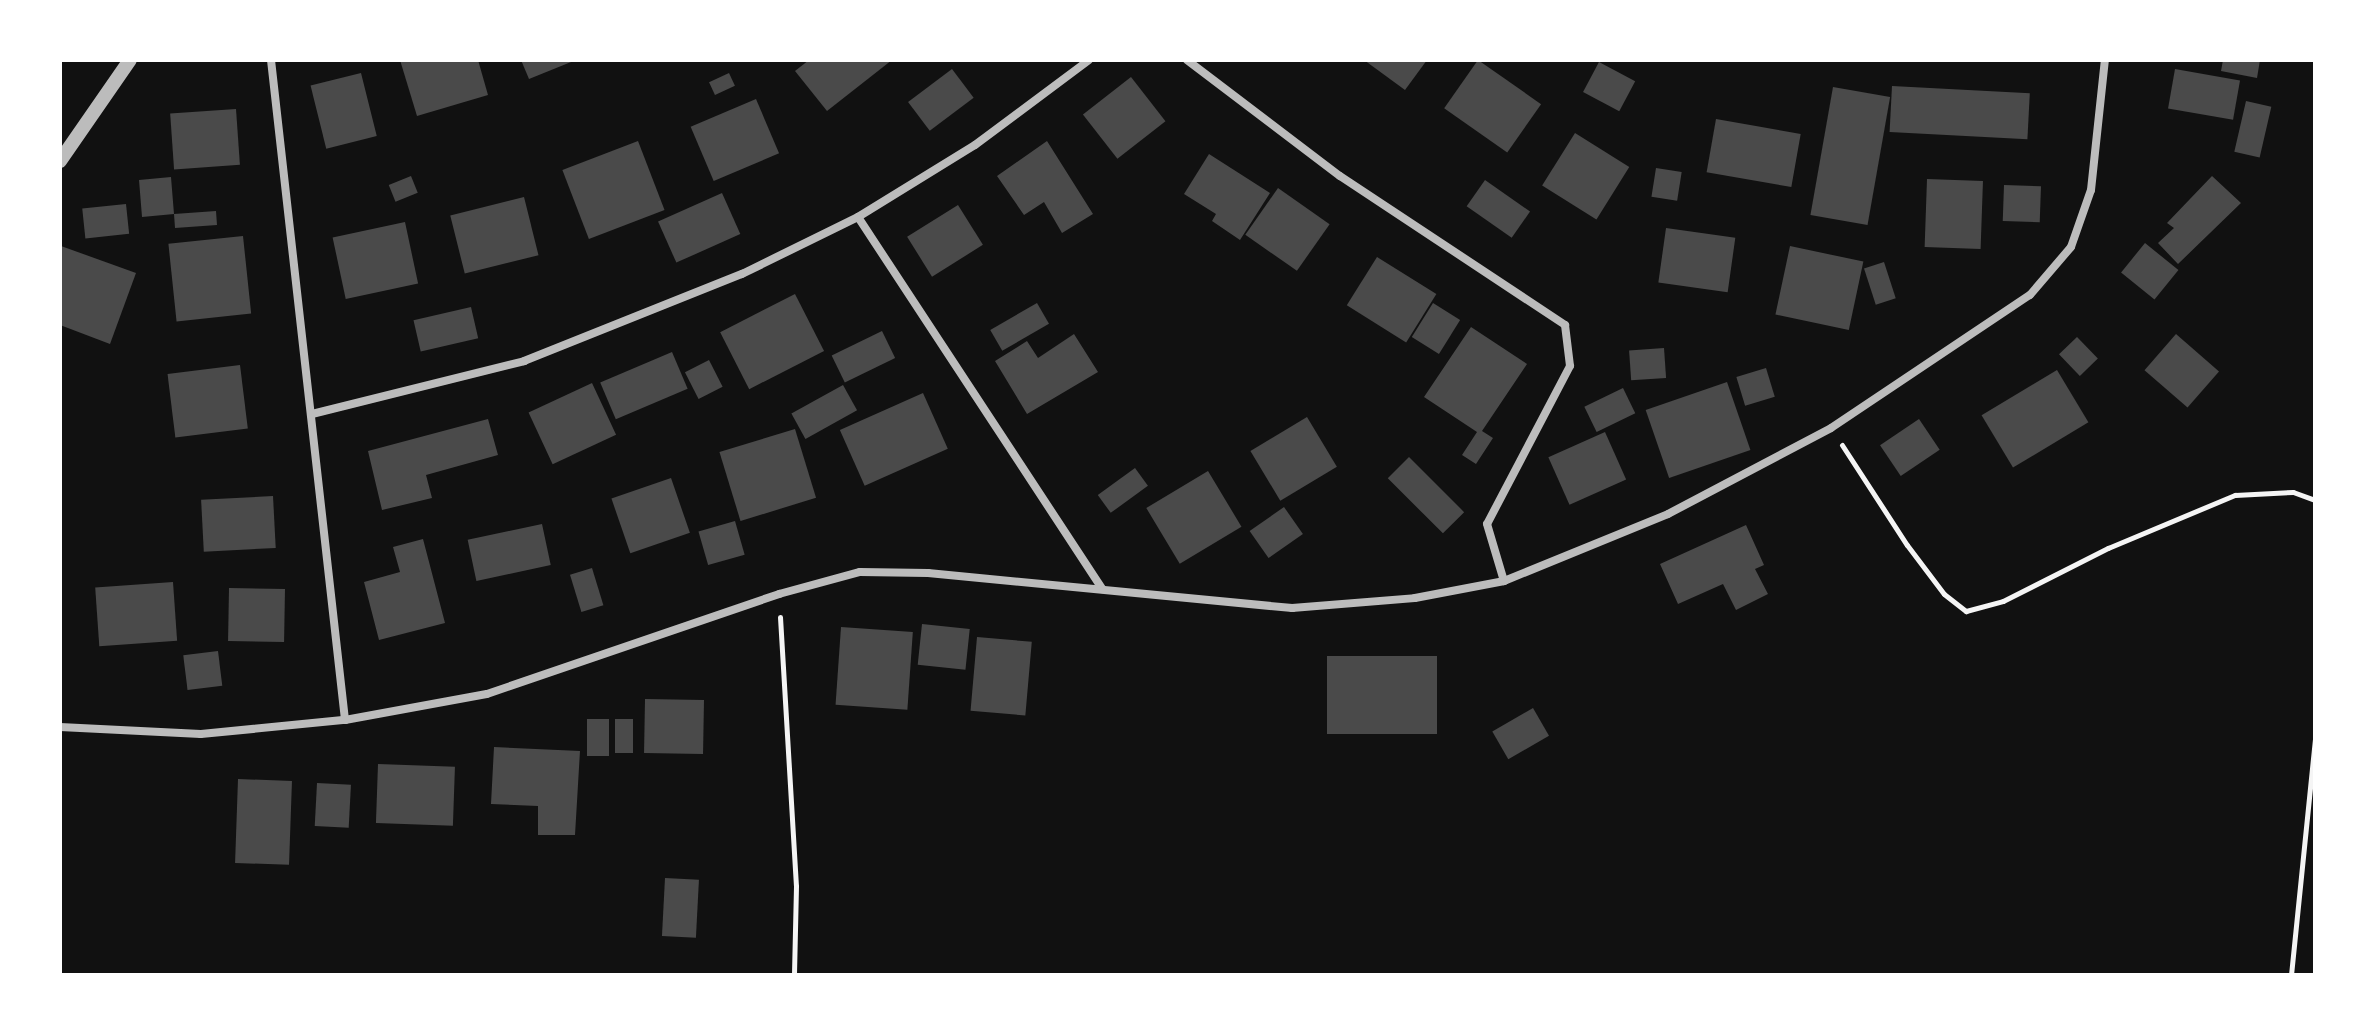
<!DOCTYPE html>
<html>
<head>
<meta charset="utf-8">
<style>
  body { margin:0 }
  #map { position:relative; width:2375px; height:1035px; overflow:hidden; background:#111; font-family:"PT Sans Narrow",sans-serif }
  div>[style] { position:absolute }
  [style*='--x'] { left:calc(var(--x)*1px); top:calc(var(--y)*1px); width:calc(var(--w)*1px); rotate:calc(var(--a)*1deg) }
  .building>* { inset:0; background:#4a4a4a; transform-origin:0 0 }
  .path>* { height:5px; margin:-2.5px; padding:0 2.5px; transform-origin:2.5px; border-radius:2.5px; background:#f5f5f5 }
  .minor>* { height:8px; margin:-4px; padding:0 4px; transform-origin:4px; border-radius:4px; background:#bcbcbc }
  .tertiary>* { height:14px; margin:-7px; padding:0 7px; transform-origin:7px; border-radius:7px; background:#bcbcbc }
  span { translate:-50% -50%; white-space:nowrap; text-align:center; line-height:1.15; -webkit-text-stroke:8px #fff; paint-order:stroke }
  .frame { position:absolute; inset:0; border:62px solid #fff; pointer-events:none }
</style>
</head>
<body>
<div id="map">
  <div class="building">
    <div style="clip-path:polygon(400px 60px,478px 60px,488px 95px,417px 116px)"></div>
    <div style="clip-path:polygon(521px 60px,576px 60px,529px 79px)"></div>
    <div style="clip-path:polygon(809px 60px,892px 60px,827px 111px,795px 71px)"></div>
    <div style="clip-path:polygon(1364px 60px,1427px 60px,1405px 90px)"></div>
    <div style="left:1478px;top:60px;width:77px;height:59px;rotate:35deg"></div>
    <div style="clip-path:polygon(2223px 60px,2260px 60px,2257px 78px,2221px 71px)"></div>
    <div style="left:1599px;top:62px;width:41px;height:34px;rotate:28deg"></div>
    <div style="left:952px;top:69px;width:36px;height:55px;rotate:53deg"></div>
    <div style="left:2175px;top:69px;width:66px;height:40px;rotate:10deg"></div>
    <div style="left:361px;top:73px;width:65px;height:52px;rotate:76deg"></div>
    <div style="left:729px;top:73px;width:14px;height:22px;rotate:65deg"></div>
    <div style="left:1131px;top:77px;width:56px;height:61px;rotate:52deg"></div>
    <div style="left:1892px;top:86px;width:138px;height:46px;rotate:3deg"></div>
    <div style="left:1833px;top:87px;width:58px;height:130px;rotate:10deg"></div>
    <div style="left:756px;top:99px;width:59px;height:71px;rotate:67deg"></div>
    <div style="left:2246px;top:101px;width:26px;height:52px;rotate:13deg"></div>
    <div style="left:236px;top:109px;width:56px;height:66px;rotate:86deg"></div>
    <div style="left:1716px;top:119px;width:86px;height:54px;rotate:10deg"></div>
    <div style="left:1575px;top:133px;width:64px;height:62px;rotate:32deg"></div>
    <div style="left:638px;top:141px;width:74px;height:81px;rotate:69deg"></div>
    <div style="clip-path:polygon(1047px 141px,1093px 214px,1062px 233px,1044px 202px,1024px 215px,997px 176px)"></div>
    <div style="clip-path:polygon(1209px 154px,1270px 193px,1240px 240px,1212px 221px,1216px 214px,1184px 194px)"></div>
    <div style="left:1656px;top:168px;width:26px;height:29px;rotate:9deg"></div>
    <div style="left:411px;top:176px;width:18px;height:24px;rotate:68deg"></div>
    <div style="clip-path:polygon(2212px 176px,2241px 203px,2178px 264px,2158px 243px,2174px 228px,2167px 223px)"></div>
    <div style="clip-path:polygon(171px 177px,174px 214px,216px 211px,217px 225px,175px 228px,174px 214px,142px 217px,139px 180px)"></div>
    <div style="left:1927px;top:179px;width:56px;height:68px;rotate:2deg"></div>
    <div style="left:1485px;top:180px;width:55px;height:32px;rotate:35deg"></div>
    <div style="left:2004px;top:185px;width:37px;height:36px;rotate:2deg"></div>
    <div style="left:1278px;top:188px;width:63px;height:57px;rotate:35deg"></div>
    <div style="left:722px;top:193px;width:45px;height:70px;rotate:66deg"></div>
    <div style="left:524px;top:197px;width:60px;height:76px;rotate:76deg"></div>
    <div style="left:126px;top:204px;width:30px;height:44px;rotate:84deg"></div>
    <div style="left:958px;top:205px;width:47px;height:60px;rotate:58deg"></div>
    <div style="left:405px;top:222px;width:63px;height:74px;rotate:78deg"></div>
    <div style="left:1666px;top:228px;width:70px;height:55px;rotate:8deg"></div>
    <div style="left:243px;top:236px;width:78px;height:75px;rotate:84deg"></div>
    <div style="left:2145px;top:243px;width:43px;height:38px;rotate:39deg"></div>
    <div style="clip-path:polygon(61px 246px,136px 273px,110px 344px,60px 325px)"></div>
    <div style="left:1790px;top:246px;width:75px;height:70px;rotate:12deg"></div>
    <div style="left:1377px;top:257px;width:70px;height:57px;rotate:32deg"></div>
    <div style="left:1884px;top:262px;width:38px;height:21px;rotate:72deg"></div>
    <div style="left:795px;top:294px;width:64px;height:84px;rotate:63deg"></div>
    <div style="left:1037px;top:303px;width:24px;height:54px;rotate:60deg"></div>
    <div style="left:1433px;top:303px;width:32px;height:40px;rotate:32deg"></div>
    <div style="left:471px;top:307px;width:32px;height:59px;rotate:77deg"></div>
    <div style="clip-path:polygon(1471px 327px,1527px 364px,1482px 431px,1493px 438px,1476px 464px,1462px 455px,1477px 432px,1424px 397px)"></div>
    <div style="left:882px;top:331px;width:30px;height:56px;rotate:64deg"></div>
    <div style="clip-path:polygon(1074px 334px,1098px 372px,1027px 414px,995px 361px,1027px 341px,1038px 358px)"></div>
    <div style="left:2176px;top:334px;width:57px;height:48px;rotate:41deg"></div>
    <div style="left:2077px;top:337px;width:30px;height:25px;rotate:46deg"></div>
    <div style="left:1664px;top:348px;width:30px;height:35px;rotate:86deg"></div>
    <div style="left:672px;top:352px;width:40px;height:78px;rotate:67deg"></div>
    <div style="left:709px;top:360px;width:30px;height:27px;rotate:63deg"></div>
    <div style="left:240px;top:365px;width:64px;height:73px;rotate:83deg"></div>
    <div style="left:1766px;top:368px;width:30px;height:31px;rotate:73deg"></div>
    <div style="left:2057px;top:370px;width:61px;height:88px;rotate:59deg"></div>
    <div style="left:1727px;top:382px;width:72px;height:86px;rotate:71deg"></div>
    <div style="left:592px;top:383px;width:57px;height:70px;rotate:65deg"></div>
    <div style="left:843px;top:385px;width:29px;height:59px;rotate:61deg"></div>
    <div style="left:1623px;top:388px;width:28px;height:43px;rotate:64deg"></div>
    <div style="left:923px;top:393px;width:61px;height:91px;rotate:66deg"></div>
    <div style="left:1307px;top:417px;width:58px;height:66px;rotate:59deg"></div>
    <div style="clip-path:polygon(488px 419px,498px 455px,426px 475px,432px 498px,382px 510px,368px 451px)"></div>
    <div style="left:1919px;top:419px;width:37px;height:47px;rotate:56deg"></div>
    <div style="left:795px;top:429px;width:72px;height:79px;rotate:73deg"></div>
    <div style="left:1605px;top:432px;width:52px;height:62px;rotate:66deg"></div>
    <div style="left:1409px;top:457px;width:78px;height:30px;rotate:45deg"></div>
    <div style="left:1135px;top:468px;width:22px;height:46px;rotate:54deg"></div>
    <div style="left:1208px;top:471px;width:65px;height:72px;rotate:59deg"></div>
    <div style="left:671px;top:478px;width:58px;height:63px;rotate:71deg"></div>
    <div style="left:273px;top:496px;width:52px;height:72px;rotate:87deg"></div>
    <div style="left:1284px;top:507px;width:33px;height:42px;rotate:55deg"></div>
    <div style="left:735px;top:521px;width:35px;height:38px;rotate:74deg"></div>
    <div style="left:542px;top:524px;width:42px;height:76px;rotate:78deg"></div>
    <div style="clip-path:polygon(1746px 525px,1764px 565px,1755px 569px,1768px 594px,1736px 610px,1723px 584px,1678px 604px,1660px 564px)"></div>
    <div style="clip-path:polygon(423px 539px,445px 623px,379px 640px,364px 582px,400px 572px,393px 547px)"></div>
    <div style="left:592px;top:568px;width:39px;height:23px;rotate:73deg"></div>
    <div style="left:173px;top:582px;width:59px;height:78px;rotate:86deg"></div>
    <div style="left:229px;top:588px;width:56px;height:53px;rotate:1deg"></div>
    <div style="left:922px;top:624px;width:48px;height:41px;rotate:6deg"></div>
    <div style="left:841px;top:627px;width:72px;height:78px;rotate:4deg"></div>
    <div style="left:977px;top:637px;width:55px;height:74px;rotate:5deg"></div>
    <div style="left:218px;top:651px;width:35px;height:35px;rotate:83deg"></div>
    <div style="left:1327px;top:656px;width:110px;height:78px"></div>
    <div style="left:645px;top:699px;width:59px;height:54px;rotate:1deg"></div>
    <div style="left:1533px;top:708px;width:32px;height:47px;rotate:60deg"></div>
    <div style="left:587px;top:719px;width:22px;height:37px"></div>
    <div style="left:615px;top:719px;width:18px;height:34px"></div>
    <div style="clip-path:polygon(494px 747px,580px 751px,575px 835px,538px 835px,538px 806px,491px 804px)"></div>
    <div style="left:378px;top:764px;width:77px;height:59px;rotate:2deg"></div>
    <div style="left:238px;top:779px;width:54px;height:84px;rotate:2deg"></div>
    <div style="left:317px;top:783px;width:34px;height:43px;rotate:3deg"></div>
    <div style="left:665px;top:878px;width:34px;height:58px;rotate:3deg"></div>
  </div>
  <div class="path">
    <div style="--x:1842;--y:445;--w:119;--a:57"></div>
    <div style="--x:1907;--y:545;--w:61;--a:52.9"></div>
    <div style="--x:1944;--y:594;--w:28;--a:38"></div>
    <div style="--x:1966;--y:611;--w:38;--a:-15"></div>
    <div style="--x:2003;--y:601;--w:118;--a:-26.8"></div>
    <div style="--x:2108;--y:548;--w:138;--a:-22.7"></div>
    <div style="--x:2235;--y:495;--w:58;--a:-3"></div>
    <div style="--x:2293;--y:492;--w:23;--a:20"></div>
    <div style="--x:780;--y:617;--w:269;--a:86.6"></div>
    <div style="--x:796;--y:886;--w:89;--a:91.3"></div>
    <div style="--x:2291;--y:975;--w:239;--a:-84.2"></div>
  </div>
  <div class="minor">
    <div style="--x:271;--y:60;--w:664;--a:83.6"></div>
    <div style="--x:1187;--y:60;--w:192;--a:37.2"></div>
    <div style="--x:1340;--y:176;--w:270;--a:33.5"></div>
    <div style="--x:1565;--y:325;--w:41;--a:83"></div>
    <div style="--x:1570;--y:366;--w:178;--a:117.7"></div>
    <div style="--x:1487;--y:524;--w:59;--a:73.4"></div>
    <div style="--x:858;--y:217;--w:445;--a:56.7"></div>
    <div style="--x:312;--y:414;--w:219;--a:-14"></div>
    <div style="--x:524;--y:361;--w:235;--a:-21.8"></div>
    <div style="--x:742;--y:274;--w:129;--a:-26.2"></div>
    <div style="--x:858;--y:217;--w:137;--a:-31.6"></div>
    <div style="--x:975;--y:145;--w:142;--a:-36.7"></div>
    <div style="--x:60;--y:727;--w:141;--a:2.8"></div>
    <div style="--x:201;--y:734;--w:145;--a:-5.6"></div>
    <div style="--x:345;--y:720;--w:144;--a:-10.4"></div>
    <div style="--x:487;--y:694;--w:309;--a:-18.9"></div>
    <div style="--x:779;--y:594;--w:84;--a:-15.2"></div>
    <div style="--x:860;--y:572;--w:68;--a:0.8"></div>
    <div style="--x:928;--y:573;--w:366;--a:5.5"></div>
    <div style="--x:1292;--y:608;--w:123;--a:-4.6"></div>
    <div style="--x:1415;--y:598;--w:91;--a:-10.8"></div>
    <div style="--x:1504;--y:581;--w:177;--a:-22.2"></div>
    <div style="--x:1668;--y:514;--w:184;--a:-27.8"></div>
    <div style="--x:1831;--y:428;--w:239;--a:-33.8"></div>
    <div style="--x:2030;--y:295;--w:63;--a:-49.5"></div>
    <div style="--x:2071;--y:247;--w:60;--a:-70.7"></div>
    <div style="--x:2091;--y:190;--w:131;--a:-83.9"></div>
  </div>
  <div class="tertiary">
    <div style="--x:60;--y:161;--w:123;--a:-55.3"></div>
  </div>
  <div class="frame"></div>
</div>
</body>
</html>
